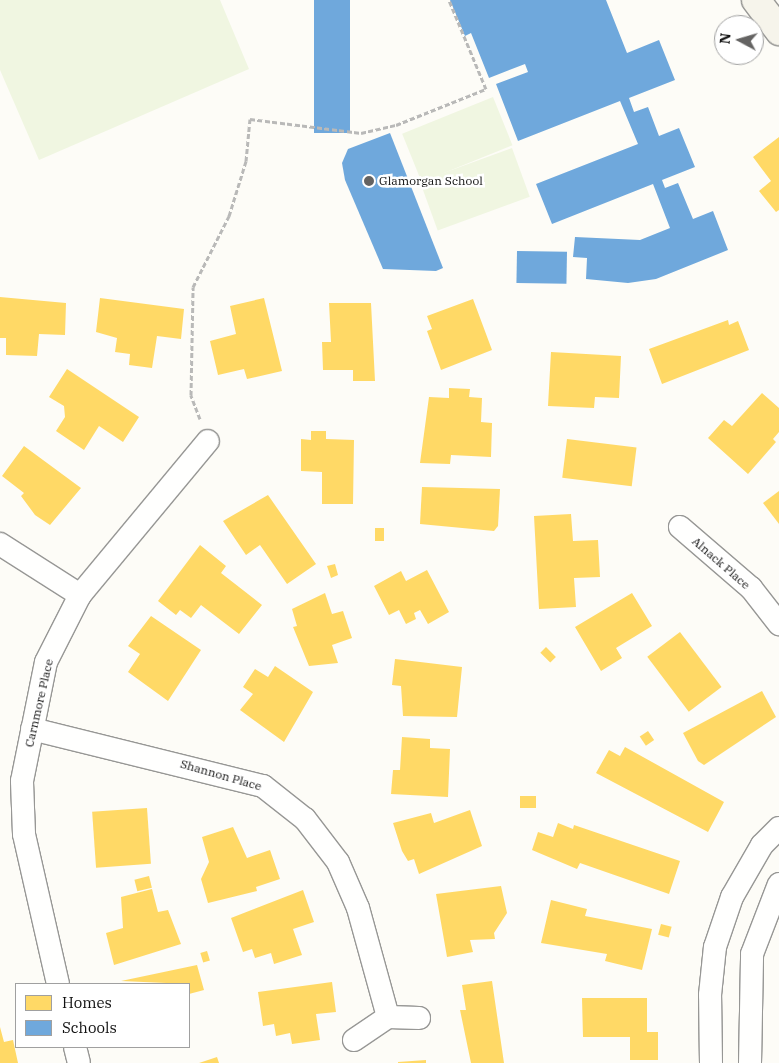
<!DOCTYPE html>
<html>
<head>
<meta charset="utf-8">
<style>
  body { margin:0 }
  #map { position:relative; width:779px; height:1063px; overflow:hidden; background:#fdfcf7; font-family:"IBM Plex Serif",serif }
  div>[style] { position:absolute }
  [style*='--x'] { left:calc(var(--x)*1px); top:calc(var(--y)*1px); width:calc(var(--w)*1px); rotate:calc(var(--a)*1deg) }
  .pitch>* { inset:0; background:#f0f6e1; transform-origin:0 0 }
  .homes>* { inset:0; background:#ffd966; transform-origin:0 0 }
  .schools>* { inset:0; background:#6fa8dc; transform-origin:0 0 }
  .path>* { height:3px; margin-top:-1.5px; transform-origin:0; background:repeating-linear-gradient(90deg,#b9b9b8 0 5px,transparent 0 7.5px) }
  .roads { filter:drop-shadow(1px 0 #979795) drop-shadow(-1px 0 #979795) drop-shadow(0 1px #979795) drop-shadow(0 -1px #979795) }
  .street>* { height:22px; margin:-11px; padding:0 11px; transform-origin:11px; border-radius:11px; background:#fffffe }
  .secondary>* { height:28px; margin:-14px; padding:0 14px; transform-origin:14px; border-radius:14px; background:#f6f4eb }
  .dots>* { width:14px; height:14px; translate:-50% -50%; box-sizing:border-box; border:2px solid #fff; border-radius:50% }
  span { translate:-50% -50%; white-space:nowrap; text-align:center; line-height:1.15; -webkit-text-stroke:5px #fff; paint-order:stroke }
  .poi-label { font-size:12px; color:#111 }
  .left { translate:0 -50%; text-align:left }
  .street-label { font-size:12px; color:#111 }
  .legend { position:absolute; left:15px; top:983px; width:175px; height:65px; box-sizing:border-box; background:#fff; border:1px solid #a0a0a0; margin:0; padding:6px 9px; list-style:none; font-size:15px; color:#111 }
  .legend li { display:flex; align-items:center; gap:10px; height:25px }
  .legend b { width:25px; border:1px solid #a0a0a0 }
  .north { position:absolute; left:714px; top:15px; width:50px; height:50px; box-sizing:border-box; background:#fff; border:1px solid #a0a0a0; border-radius:50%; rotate:276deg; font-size:14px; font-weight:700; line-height:20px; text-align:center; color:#111 }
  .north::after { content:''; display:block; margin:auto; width:18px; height:22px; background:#646362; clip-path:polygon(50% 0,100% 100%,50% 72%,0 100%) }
</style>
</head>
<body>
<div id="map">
  <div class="pitch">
    <div style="clip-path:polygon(0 0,220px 0,249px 69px,39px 160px,0 70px)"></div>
    <div style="left:493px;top:97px;width:52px;height:98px;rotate:68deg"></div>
    <div style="left:512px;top:148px;width:52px;height:98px;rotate:70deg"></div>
  </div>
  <div class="homes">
    <div style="clip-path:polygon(779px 137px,779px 210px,776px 212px,759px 191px,771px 181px,753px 157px)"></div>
    <div style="clip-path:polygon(0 297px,66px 303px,65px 335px,39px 334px,37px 356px,6px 355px,6px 338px,0 338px)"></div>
    <div style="clip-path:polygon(100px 298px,184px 309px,181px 339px,157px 336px,152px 368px,129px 365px,130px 354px,115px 352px,117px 338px,96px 332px)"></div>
    <div style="clip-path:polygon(264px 298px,282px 371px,247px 379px,244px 369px,218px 375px,210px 341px,236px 334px,230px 306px)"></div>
    <div style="clip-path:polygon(473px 299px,492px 350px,441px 370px,427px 331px,432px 329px,427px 316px)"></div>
    <div style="clip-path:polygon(329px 303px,371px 303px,375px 381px,353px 381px,353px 370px,323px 370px,322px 342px,331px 342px)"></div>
    <div style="clip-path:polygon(728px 320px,729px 325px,738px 321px,749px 350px,662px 384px,649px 349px)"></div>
    <div style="clip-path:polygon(551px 352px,621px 356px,619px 398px,595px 397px,594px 408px,548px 406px)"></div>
    <div style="clip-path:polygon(67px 369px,139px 417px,123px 442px,99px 426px,84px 450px,56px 431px,65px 417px,64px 406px,49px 397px)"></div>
    <div style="clip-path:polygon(449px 388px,470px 389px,469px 397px,482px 398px,481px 422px,492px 423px,491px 457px,451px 455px,450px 464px,420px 463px,429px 397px,449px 398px)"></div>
    <div style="clip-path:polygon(762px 393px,779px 408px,779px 432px,773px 439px,776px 442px,748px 474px,708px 438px,724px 420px,732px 426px)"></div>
    <div style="clip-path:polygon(311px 431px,326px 431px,326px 439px,354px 440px,353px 504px,322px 504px,322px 472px,301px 471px,301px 439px,311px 440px)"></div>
    <div style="left:567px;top:439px;width:70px;height:39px;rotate:7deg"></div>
    <div style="clip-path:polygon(24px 446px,81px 488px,50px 525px,35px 515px,21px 496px,24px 493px,2px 476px)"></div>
    <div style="clip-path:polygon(422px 487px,500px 489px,498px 526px,494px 531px,420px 524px)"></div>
    <div style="clip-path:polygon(779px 491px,779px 524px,763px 503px)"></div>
    <div style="clip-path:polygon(268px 495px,316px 564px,287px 584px,260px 545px,246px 555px,223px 521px)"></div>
    <div style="clip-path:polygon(571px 514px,573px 541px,598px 540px,600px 577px,574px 578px,576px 607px,539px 609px,534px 516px)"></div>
    <div style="left:375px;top:528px;width:9px;height:13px"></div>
    <div style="clip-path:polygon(200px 545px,226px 566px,221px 573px,262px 605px,239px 634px,201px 605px,191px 618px,180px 610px,176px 615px,158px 601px)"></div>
    <div style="clip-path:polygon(335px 564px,338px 575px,331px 578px,327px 566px)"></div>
    <div style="clip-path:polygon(427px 570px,449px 612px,428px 624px,420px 610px,414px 613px,416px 619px,406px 624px,399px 610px,389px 615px,374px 586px,401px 571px,406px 581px)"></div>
    <div style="clip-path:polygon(325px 593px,332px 614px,343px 611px,352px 638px,332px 645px,338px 663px,309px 666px,293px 627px,297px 626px,292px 609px)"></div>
    <div style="clip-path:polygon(632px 593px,652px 626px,616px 648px,622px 658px,601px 671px,575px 627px)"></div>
    <div style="clip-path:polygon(151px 616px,201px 650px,168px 701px,128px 672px,140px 654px,128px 646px)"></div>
    <div style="left:680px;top:632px;width:69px;height:41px;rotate:53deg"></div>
    <div style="left:546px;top:647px;width:14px;height:8px;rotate:45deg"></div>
    <div style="clip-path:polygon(395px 659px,462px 667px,457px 717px,403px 716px,401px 686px,392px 685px)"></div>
    <div style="clip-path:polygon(275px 666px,313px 692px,284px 742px,240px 710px,253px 694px,243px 687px,255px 669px,268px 677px)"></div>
    <div style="clip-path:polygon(762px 691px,776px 717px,704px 765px,698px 761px,683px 733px)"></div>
    <div style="left:648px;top:731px;width:11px;height:10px;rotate:56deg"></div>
    <div style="clip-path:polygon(402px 737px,430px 739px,430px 748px,450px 749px,448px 797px,391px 794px,393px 770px,400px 770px)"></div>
    <div style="clip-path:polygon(625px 747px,724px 802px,708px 832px,596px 773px,609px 750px,620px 756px)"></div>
    <div style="left:520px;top:796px;width:16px;height:12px"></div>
    <div style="left:147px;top:808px;width:56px;height:55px;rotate:86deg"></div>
    <div style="clip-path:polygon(470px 810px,482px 846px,419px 874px,414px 859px,408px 861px,402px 851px,393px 823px,431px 813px,434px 823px)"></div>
    <div style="clip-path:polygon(558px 823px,573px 829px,574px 825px,680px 861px,669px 894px,580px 863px,577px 869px,532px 850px,538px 832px,553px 837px)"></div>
    <div style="clip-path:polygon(233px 827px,247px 858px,270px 850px,280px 879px,256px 887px,257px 891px,208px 903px,201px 879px,209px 862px,202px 837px)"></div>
    <div style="left:149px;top:876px;width:12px;height:15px;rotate:76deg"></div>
    <div style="clip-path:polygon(501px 886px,507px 913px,494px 933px,495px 939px,470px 940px,473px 952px,447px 957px,436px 894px)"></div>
    <div style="clip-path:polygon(152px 889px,158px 912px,168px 910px,181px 944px,114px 965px,106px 933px,123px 928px,121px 897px)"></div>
    <div style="clip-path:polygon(303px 890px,314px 922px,293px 929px,302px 955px,274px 964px,271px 953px,255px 958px,252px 949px,243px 952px,231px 918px)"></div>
    <div style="clip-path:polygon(551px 900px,587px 909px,585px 916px,652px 929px,642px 970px,605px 961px,607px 954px,541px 943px)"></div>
    <div style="left:661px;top:924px;width:11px;height:11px;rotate:15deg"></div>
    <div style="left:207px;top:951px;width:10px;height:7px;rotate:73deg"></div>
    <div style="clip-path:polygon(197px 965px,204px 990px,189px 994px,189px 984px,121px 981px)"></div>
    <div style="clip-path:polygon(492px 981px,504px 1063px,471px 1063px,460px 1010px,466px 1010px,462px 985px)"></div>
    <div style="clip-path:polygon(332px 982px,336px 1012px,316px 1014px,320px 1040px,292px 1044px,290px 1033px,276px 1036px,274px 1024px,263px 1026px,258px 992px)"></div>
    <div style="clip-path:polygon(582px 998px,647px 998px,647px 1032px,658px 1032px,658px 1060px,630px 1060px,630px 1037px,583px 1037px)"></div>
    <div style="clip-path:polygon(0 1027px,4px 1042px,13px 1040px,18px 1063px,0 1063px)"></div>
    <div style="clip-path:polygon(217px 1057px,219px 1063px,199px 1063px)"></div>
    <div style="clip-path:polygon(426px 1060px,426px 1063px,398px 1063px,398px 1062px)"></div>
  </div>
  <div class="schools">
    <div style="left:314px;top:0;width:36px;height:133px"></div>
    <div style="clip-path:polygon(450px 0,606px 0,627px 53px,659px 40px,675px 80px,629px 98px,634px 112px,648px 107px,659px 136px,679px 128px,695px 167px,662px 180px,665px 188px,678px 183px,693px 219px,713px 211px,728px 250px,656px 279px,628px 283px,586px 279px,587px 258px,573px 257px,575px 237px,640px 240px,670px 228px,653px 184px,552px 224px,536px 184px,638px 144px,620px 101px,518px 141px,496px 84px,528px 72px,525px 64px,489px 78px,471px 33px,465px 36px)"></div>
    <div style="clip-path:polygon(390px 133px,443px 268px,436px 271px,383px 269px,345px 180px,342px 163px,348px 149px)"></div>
    <div style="left:517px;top:251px;width:50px;height:32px;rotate:1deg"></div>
  </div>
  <div class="path">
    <div style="--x:200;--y:419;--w:26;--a:-111"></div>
    <div style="--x:191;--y:395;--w:108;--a:-88.9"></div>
    <div style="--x:193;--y:287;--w:80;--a:-63.1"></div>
    <div style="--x:229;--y:216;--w:58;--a:-72.8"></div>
    <div style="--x:246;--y:161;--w:42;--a:-84.6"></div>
    <div style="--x:250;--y:119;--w:112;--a:7.2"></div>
    <div style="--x:361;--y:133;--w:36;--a:-13"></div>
    <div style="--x:396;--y:125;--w:97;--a:-21.8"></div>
    <div style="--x:486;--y:89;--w:96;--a:-112.6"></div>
  </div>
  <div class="roads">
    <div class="street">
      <div style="--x:680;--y:527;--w:94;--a:40.7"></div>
      <div style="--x:751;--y:588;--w:46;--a:52.1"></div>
      <div style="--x:0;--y:544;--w:95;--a:32.5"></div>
      <div style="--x:32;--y:729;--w:238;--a:13.9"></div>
      <div style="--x:263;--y:786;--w:53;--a:38.2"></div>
      <div style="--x:305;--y:819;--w:54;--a:52.5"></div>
      <div style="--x:338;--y:862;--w:50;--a:66.5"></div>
      <div style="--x:358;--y:908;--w:113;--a:74.6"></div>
      <div style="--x:58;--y:984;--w:154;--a:-102.8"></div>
      <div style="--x:24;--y:834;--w:53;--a:-92.2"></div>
      <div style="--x:22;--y:781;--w:121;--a:-78.6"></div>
      <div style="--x:46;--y:662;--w:75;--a:-63.1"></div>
      <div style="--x:80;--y:595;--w:200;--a:-50.3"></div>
      <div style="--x:354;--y:1040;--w:41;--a:-34.1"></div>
      <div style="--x:388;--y:1017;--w:31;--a:2"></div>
      <div style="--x:75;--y:1047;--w:16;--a:76"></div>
      <div style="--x:711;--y:1063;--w:68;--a:-90.8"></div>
      <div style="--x:710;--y:995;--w:48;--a:-84.1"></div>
      <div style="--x:715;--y:947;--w:53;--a:-71.2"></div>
      <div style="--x:732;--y:897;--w:60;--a:-60"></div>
      <div style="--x:762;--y:845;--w:24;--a:-45"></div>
      <div style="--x:750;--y:1063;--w:109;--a:-88.9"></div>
      <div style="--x:752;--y:954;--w:75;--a:-68.9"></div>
    </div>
    <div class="secondary">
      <div style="--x:756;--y:0;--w:39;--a:53"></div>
    </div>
  </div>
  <div class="dots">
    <div style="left:369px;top:181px;background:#646362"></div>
  </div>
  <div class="poi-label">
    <span class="left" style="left:379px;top:181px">Glamorgan School</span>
  </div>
  <div class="street-label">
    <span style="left:721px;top:563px;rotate:41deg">Alnack Place</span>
    <span style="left:39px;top:703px;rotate:-77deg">Carnmore Place</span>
    <span style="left:221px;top:775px;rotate:16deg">Shannon Place</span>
  </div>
  <ul class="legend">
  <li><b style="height:14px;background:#ffd966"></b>Homes</li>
  <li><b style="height:14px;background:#6fa8dc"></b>Schools</li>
  </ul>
  <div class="north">N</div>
</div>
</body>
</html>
